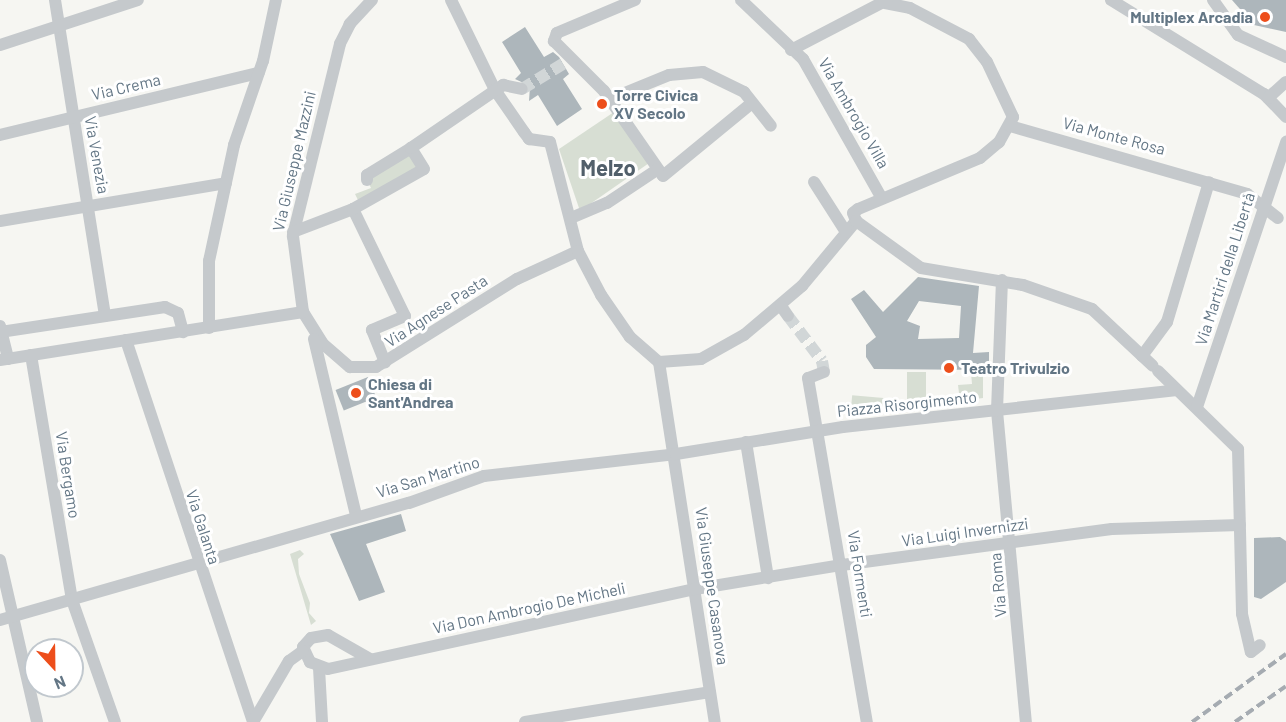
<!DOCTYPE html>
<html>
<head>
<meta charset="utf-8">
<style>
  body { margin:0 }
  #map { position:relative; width:1286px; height:722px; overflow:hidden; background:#f6f6f2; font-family:Barlow,sans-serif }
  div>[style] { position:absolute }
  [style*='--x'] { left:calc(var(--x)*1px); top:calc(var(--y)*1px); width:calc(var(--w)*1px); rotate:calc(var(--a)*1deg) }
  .green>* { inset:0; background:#d7ded3; transform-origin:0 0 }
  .building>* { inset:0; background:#adb6bb; transform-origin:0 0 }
  .street-tunnel>* { height:12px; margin-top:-6px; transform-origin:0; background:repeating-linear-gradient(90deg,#d1d6d7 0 12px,transparent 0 18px) }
  .street>* { height:12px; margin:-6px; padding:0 6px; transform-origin:6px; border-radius:6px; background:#c5c9cc }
  .rail>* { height:4px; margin-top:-2px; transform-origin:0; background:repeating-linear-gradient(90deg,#a5abb1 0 9px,transparent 0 13.5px) }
  .dots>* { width:16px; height:16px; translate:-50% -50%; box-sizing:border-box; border:3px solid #fff; border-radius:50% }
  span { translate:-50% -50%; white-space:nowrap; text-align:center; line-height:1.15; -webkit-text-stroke:6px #fff; paint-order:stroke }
  .poi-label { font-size:16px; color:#637685; font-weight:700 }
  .right { translate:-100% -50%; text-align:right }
  .left { translate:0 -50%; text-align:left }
  .street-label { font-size:16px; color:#637685 }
  .district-label { font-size:22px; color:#515f6a; font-weight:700 }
  .north { position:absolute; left:24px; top:638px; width:60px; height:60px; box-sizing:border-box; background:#fff; border:2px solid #c1c8ce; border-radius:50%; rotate:158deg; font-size:16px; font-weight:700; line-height:24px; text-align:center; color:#637685 }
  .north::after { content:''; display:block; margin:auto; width:21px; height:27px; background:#ed4e1b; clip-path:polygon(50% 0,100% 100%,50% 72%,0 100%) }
</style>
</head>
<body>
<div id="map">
  <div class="green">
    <div style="clip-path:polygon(617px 110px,652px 161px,580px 211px,559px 149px)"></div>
    <div style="clip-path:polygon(411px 144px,426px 169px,361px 206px,355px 194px,371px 188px,364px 173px)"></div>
    <div style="left:907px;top:372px;width:19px;height:30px"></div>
    <div style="clip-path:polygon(971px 373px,983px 374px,983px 398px,960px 401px,958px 385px,972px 384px)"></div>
    <div style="left:895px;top:399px;width:11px;height:43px;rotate:95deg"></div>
    <div style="clip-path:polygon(300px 550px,304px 554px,298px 559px,299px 574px,310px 603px,309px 613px,316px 621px,311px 625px,290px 554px)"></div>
  </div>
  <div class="building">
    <div style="clip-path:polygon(1232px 0,1286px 0,1286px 32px,1254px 25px)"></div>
    <div style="clip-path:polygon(525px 27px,544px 57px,553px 52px,559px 57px,569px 74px,563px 79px,582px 109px,557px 126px,538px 95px,529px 101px,530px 86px,515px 79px,521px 73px,502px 42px)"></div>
    <div style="clip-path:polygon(evenodd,918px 277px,979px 286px,973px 353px,989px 352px,989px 370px,874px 369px,866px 357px,866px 345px,876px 337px,851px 299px,864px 290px,883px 312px,918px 277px,919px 301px,961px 306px,959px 338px,918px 339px,920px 326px,907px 321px,919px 301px)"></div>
    <div style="left:368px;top:377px;width:22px;height:35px;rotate:68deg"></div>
    <div style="clip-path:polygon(401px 514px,406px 531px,366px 544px,385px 592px,359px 601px,330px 534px)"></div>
    <div style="clip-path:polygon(1280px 537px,1286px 541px,1286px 582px,1261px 599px,1254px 597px,1254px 538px)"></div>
  </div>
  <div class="street-tunnel">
    <div style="--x:522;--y:89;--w:48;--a:-31.4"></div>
    <div style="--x:788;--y:316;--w:56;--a:52.9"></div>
    <div style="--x:822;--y:361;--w:11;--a:80"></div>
  </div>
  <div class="street">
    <div style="--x:55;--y:0;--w:320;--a:81"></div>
    <div style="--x:372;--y:0;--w:33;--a:133"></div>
    <div style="--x:350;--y:24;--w:22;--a:117"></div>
    <div style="--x:340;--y:44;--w:198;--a:103.8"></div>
    <div style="--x:293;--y:236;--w:77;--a:82.5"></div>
    <div style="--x:303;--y:312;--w:36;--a:58"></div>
    <div style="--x:322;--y:343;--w:37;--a:41"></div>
    <div style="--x:350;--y:367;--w:26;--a:0"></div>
    <div style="--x:376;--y:367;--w:166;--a:-32"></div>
    <div style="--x:517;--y:279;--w:67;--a:-24.7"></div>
    <div style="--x:451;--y:0;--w:100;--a:63.9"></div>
    <div style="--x:495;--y:90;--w:51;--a:55.4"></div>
    <div style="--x:524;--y:132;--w:9;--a:54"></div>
    <div style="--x:529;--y:139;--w:21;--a:8"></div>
    <div style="--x:550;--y:142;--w:113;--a:75.6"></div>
    <div style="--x:578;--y:251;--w:50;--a:62.4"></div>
    <div style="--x:601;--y:295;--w:51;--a:55.4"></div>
    <div style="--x:630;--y:337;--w:38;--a:41"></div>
    <div style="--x:659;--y:362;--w:42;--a:-4.1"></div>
    <div style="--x:701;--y:359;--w:49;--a:-29.2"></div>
    <div style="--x:744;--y:335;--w:76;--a:-40.2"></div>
    <div style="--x:802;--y:286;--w:85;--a:-50.3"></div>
    <div style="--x:635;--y:0;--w:85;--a:157.1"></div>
    <div style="--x:557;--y:33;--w:9;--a:111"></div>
    <div style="--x:554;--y:41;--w:71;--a:45"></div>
    <div style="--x:604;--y:91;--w:103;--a:55.2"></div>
    <div style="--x:663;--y:176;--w:115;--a:-39.4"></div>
    <div style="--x:741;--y:0;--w:86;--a:43.6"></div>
    <div style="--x:803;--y:59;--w:159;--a:60.5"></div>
    <div style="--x:1111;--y:0;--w:180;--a:31.6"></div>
    <div style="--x:1264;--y:94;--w:32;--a:46"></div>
    <div style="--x:1213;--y:0;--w:43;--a:54.5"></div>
    <div style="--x:1238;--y:35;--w:53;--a:24.6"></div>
    <div style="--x:885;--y:3;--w:25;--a:11"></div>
    <div style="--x:910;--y:8;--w:67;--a:27.7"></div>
    <div style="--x:969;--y:39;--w:29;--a:52"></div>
    <div style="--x:987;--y:62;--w:61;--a:64.7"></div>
    <div style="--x:1013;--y:117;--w:29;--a:119"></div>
    <div style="--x:999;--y:142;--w:25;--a:140"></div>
    <div style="--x:980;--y:158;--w:132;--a:157.3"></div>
    <div style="--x:858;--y:209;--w:6;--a:141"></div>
    <div style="--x:853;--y:213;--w:9;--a:69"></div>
    <div style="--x:856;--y:221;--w:80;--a:35.9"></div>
    <div style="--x:921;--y:268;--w:103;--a:9.5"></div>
    <div style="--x:1023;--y:285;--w:73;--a:19.2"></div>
    <div style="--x:1092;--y:309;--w:83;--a:43.1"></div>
    <div style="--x:0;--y:45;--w:145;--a:-18.1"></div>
    <div style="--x:791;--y:50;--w:108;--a:-27.5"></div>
    <div style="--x:1268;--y:98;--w:24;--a:-42"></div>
    <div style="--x:610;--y:99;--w:64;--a:-22.1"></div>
    <div style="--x:669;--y:75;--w:34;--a:-5"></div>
    <div style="--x:703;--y:72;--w:46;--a:26"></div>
    <div style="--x:744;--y:92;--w:43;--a:51.5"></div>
    <div style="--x:1010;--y:126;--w:247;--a:16"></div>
    <div style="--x:1247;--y:194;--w:39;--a:38"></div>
    <div style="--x:0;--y:135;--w:266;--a:-13.5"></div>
    <div style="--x:367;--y:180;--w:5;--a:-90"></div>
    <div style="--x:367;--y:175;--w:52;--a:-31.5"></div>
    <div style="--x:814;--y:182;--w:59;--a:57.4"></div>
    <div style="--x:353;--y:209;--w:119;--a:64.1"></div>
    <div style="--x:405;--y:316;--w:36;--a:157"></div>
    <div style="--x:372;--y:330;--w:35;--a:68"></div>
    <div style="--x:571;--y:218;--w:39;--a:-23"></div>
    <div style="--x:607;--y:203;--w:61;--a:-33.7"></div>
    <div style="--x:0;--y:221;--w:229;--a:-9.5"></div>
    <div style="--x:293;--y:232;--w:64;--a:-21"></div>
    <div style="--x:353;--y:209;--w:81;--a:-29.4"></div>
    <div style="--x:424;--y:169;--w:25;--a:-122"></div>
    <div style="--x:411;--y:148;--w:112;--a:-34.4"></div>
    <div style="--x:503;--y:85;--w:19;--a:12"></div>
    <div style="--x:1002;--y:280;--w:131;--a:92.2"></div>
    <div style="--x:997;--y:411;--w:312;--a:84.7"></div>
    <div style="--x:781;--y:306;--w:12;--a:55"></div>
    <div style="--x:0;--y:326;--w:34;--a:76"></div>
    <div style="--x:209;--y:328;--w:67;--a:-90"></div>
    <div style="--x:209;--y:261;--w:119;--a:-77.8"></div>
    <div style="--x:234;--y:145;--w:89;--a:-71"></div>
    <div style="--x:263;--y:61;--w:62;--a:-78"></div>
    <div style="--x:0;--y:332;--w:167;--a:-8.6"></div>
    <div style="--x:165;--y:307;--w:14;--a:25"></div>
    <div style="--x:178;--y:313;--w:20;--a:75"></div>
    <div style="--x:314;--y:339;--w:181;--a:76.6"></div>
    <div style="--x:126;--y:340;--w:402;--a:71.6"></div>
    <div style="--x:31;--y:355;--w:248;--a:80.5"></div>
    <div style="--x:72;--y:600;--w:129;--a:70.6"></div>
    <div style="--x:1142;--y:356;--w:42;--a:-53.7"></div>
    <div style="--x:1167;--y:322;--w:146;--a:-73.3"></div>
    <div style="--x:0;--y:360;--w:307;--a:-9"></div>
    <div style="--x:659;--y:362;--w:364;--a:81.2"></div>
    <div style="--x:1158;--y:371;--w:112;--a:44.3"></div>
    <div style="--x:1238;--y:449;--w:165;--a:88.6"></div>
    <div style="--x:1242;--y:614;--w:39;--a:77"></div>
    <div style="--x:1251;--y:652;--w:11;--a:-38"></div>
    <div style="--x:824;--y:372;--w:17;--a:159"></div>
    <div style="--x:808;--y:378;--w:349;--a:80.3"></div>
    <div style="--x:1197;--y:407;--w:280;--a:-71.4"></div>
    <div style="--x:746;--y:442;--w:138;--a:80.8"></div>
    <div style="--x:0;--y:560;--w:166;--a:77.1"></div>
    <div style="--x:0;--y:620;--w:425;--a:-16"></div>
    <div style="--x:409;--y:503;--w:80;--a:-19.8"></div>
    <div style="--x:484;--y:476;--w:193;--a:-6.5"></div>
    <div style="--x:676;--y:454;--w:169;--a:-9.2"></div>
    <div style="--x:843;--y:427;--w:336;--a:-6.3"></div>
    <div style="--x:370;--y:659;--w:48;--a:-150.3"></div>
    <div style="--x:328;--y:635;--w:17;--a:170"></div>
    <div style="--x:311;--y:638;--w:12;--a:132"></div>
    <div style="--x:303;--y:647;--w:17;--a:65"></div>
    <div style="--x:310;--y:662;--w:19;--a:21"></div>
    <div style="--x:328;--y:669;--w:376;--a:-12.3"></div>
    <div style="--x:695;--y:589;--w:149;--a:-9.3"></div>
    <div style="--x:842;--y:565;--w:272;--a:-7.6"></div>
    <div style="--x:1112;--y:529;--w:128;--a:-1.8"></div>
    <div style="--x:319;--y:668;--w:54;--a:86.8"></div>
    <div style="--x:253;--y:722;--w:71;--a:-59.5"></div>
    <div style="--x:289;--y:661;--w:17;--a:-36"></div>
    <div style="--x:525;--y:722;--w:187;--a:-9.2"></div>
  </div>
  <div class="rail">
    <div style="--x:1192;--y:722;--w:116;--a:-35.9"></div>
    <div style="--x:1235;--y:722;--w:62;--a:-35.2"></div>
  </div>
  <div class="dots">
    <div style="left:1265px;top:17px;background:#ed4e1b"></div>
    <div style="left:602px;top:104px;background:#ed4e1b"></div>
    <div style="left:949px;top:368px;background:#ed4e1b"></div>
    <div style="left:356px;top:393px;background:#ed4e1b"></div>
  </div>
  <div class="poi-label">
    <span class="right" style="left:1253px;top:17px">Multiplex Arcadia</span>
    <span class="left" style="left:614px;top:104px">Torre Civica<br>XV Secolo</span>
    <span class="left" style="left:961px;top:368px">Teatro Trivulzio</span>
    <span class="left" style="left:368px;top:393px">Chiesa di<br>Sant'Andrea</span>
  </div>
  <div class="street-label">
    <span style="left:126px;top:87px;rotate:-13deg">Via Crema</span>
    <span style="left:854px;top:113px;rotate:60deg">Via Ambrogio Villa</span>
    <span style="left:1114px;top:136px;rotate:15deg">Via Monte Rosa</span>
    <span style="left:97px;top:155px;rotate:80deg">Via Venezia</span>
    <span style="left:294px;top:161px;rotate:-77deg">Via Giuseppe Mazzini</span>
    <span style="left:1225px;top:269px;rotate:-72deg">Via Martiri della Libertà</span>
    <span style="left:436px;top:311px;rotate:-33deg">Via Agnese Pasta</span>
    <span style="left:907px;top:404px;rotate:-6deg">Piazza Risorgimento</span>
    <span style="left:68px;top:475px;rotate:81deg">Via Bergamo</span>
    <span style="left:428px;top:477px;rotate:-17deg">Via San Martino</span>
    <span style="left:203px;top:527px;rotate:72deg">Via Galanta</span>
    <span style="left:965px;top:532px;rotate:-8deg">Via Luigi Invernizzi</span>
    <span style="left:860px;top:574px;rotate:81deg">Via Formenti</span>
    <span style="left:998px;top:585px;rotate:-95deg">Via Roma</span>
    <span style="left:712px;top:586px;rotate:82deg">Via Giuseppe Casanova</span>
    <span style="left:529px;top:608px;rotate:-12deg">Via Don Ambrogio De Micheli</span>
  </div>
  <div class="district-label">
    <span style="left:608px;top:168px">Melzo</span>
  </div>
  <div class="north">N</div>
</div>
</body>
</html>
